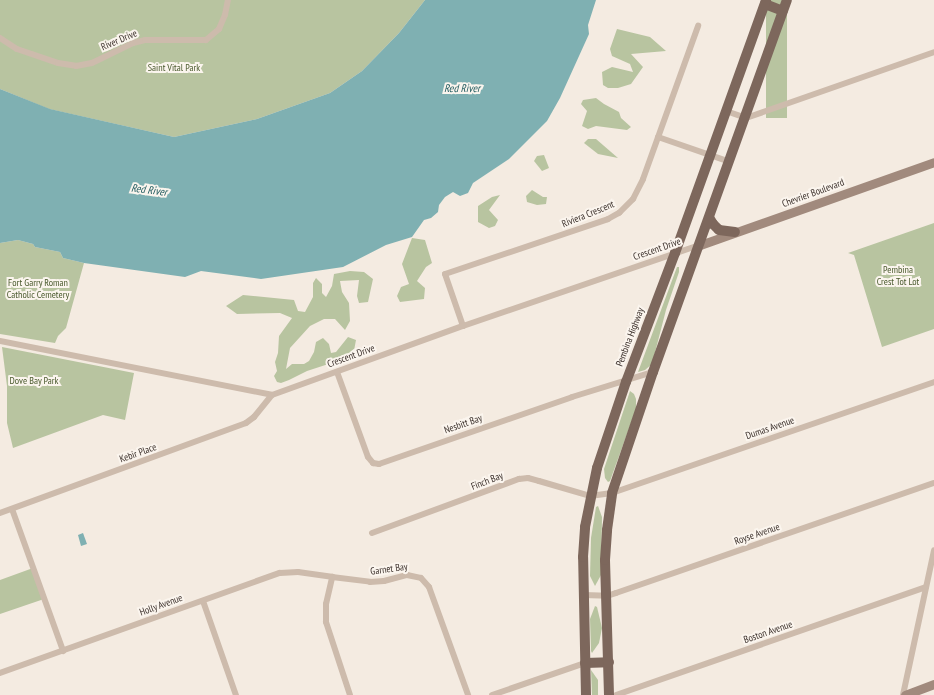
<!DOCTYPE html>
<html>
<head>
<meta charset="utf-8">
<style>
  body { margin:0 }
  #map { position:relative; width:934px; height:695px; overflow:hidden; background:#f4ebe1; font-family:"PT Sans Narrow",sans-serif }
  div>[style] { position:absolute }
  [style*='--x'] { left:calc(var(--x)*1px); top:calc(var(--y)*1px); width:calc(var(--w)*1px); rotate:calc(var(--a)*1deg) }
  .green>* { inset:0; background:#b8c4a0; transform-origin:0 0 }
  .water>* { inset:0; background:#7fb0b2 }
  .street>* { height:6px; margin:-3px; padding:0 3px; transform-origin:3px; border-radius:3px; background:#cdbbac }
  .secondary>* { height:9px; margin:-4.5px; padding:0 4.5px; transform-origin:4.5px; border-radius:4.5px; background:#a18a7d }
  .primary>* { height:10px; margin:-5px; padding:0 5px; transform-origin:5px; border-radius:5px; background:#7d675c }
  span { translate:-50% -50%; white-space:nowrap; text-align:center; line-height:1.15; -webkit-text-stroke:4px #fbf5ee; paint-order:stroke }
  .street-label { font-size:10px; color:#3b302b }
  .park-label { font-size:10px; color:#4a5a2e }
  .water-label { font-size:11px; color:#1f5a5e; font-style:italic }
</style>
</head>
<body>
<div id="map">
  <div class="green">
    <div style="clip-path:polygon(0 0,425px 0,399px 33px,362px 71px,330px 93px,257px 119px,174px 137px,49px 109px,0 89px)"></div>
    <div style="left:766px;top:0;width:21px;height:118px"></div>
    <div style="clip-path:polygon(617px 29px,650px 37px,666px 51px,631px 54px,643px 67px,631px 84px,618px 88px,608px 88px,603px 85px,602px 72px,612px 67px,633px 72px,630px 64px,612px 56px,610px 49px)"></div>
    <div style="clip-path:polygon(596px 98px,604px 104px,619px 112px,621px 118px,631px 127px,627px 130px,596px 126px,588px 129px,582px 126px,587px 111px,581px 104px,583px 100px)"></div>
    <div style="clip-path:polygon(588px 139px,596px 139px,618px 158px,598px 154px,584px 143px)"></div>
    <div style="clip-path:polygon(544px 155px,549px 168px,542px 171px,534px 161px,537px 156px)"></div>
    <div style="clip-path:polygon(532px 190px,543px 197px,547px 197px,546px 204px,537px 205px,527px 202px,526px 196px)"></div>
    <div style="clip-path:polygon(500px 195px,489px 210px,498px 220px,495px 226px,489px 228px,478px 222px,478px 206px,492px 197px)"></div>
    <div style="clip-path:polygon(934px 223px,934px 329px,882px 347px,854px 255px,848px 253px)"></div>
    <div style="clip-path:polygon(412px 238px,425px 240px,432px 263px,426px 267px,417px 281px,425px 288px,424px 299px,400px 302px,397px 296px,401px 287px,409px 284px,402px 264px)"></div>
    <div style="clip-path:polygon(18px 240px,33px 244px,35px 247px,60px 252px,63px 258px,84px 263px,66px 328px,58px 336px,55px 343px,0 334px,0 243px)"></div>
    <div style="clip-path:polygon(677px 267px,679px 267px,679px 272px,666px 310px,652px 364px,645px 370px,638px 372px)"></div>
    <div style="clip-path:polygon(350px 271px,364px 272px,373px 279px,368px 302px,359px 303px,357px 296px,359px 280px,340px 281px,342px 292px,349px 303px,350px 321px,345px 330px,335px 319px,324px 319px,310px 326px,290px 348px,286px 369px,292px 364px,304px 364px,309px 361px,314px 352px,316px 342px,323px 338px,329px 344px,331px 353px,336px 352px,348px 337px,356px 340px,353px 356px,307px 371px,289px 380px,281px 383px,277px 382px,274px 376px,277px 371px,275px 362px,278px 353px,279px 336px,292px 318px,280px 313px,237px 314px,226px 306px,243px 295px,294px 300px,298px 311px,305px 312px,313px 297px,313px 283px,316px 278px,322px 284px,322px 293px,326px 297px,332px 286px,334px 274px)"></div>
    <div style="clip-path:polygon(2px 347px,134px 373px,125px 420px,103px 415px,13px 448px,7px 423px,7px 386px)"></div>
    <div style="clip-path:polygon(630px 391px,634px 394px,636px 399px,636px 409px,610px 481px,608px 482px,605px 478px,604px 469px)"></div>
    <div style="clip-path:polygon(598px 506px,602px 517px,601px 575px,595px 586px,590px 576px,591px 538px,596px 507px)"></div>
    <div style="clip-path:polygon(33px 568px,44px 599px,0 614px,0 580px)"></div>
    <div style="clip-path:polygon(595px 606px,597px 607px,602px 628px,599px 643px,592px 653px,591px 651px,590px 619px)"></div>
    <div style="clip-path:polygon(591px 670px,598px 680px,598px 695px,592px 695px)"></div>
  </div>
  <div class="water">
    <div style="clip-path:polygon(425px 0,596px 0,588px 25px,589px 34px,560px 98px,547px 121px,509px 159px,473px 183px,468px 193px,460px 196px,453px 192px,445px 197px,439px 205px,438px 212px,431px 218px,424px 220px,412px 237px,386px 245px,343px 267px,261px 279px,201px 271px,185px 277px,84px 263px,63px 258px,60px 252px,35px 247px,33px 244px,18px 240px,0 243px,0 89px,50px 109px,174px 137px,257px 119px,330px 93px,362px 71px,399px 33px)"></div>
    <div style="clip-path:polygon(83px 533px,87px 544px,81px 546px,78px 535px)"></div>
  </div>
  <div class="street">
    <div style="--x:0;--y:38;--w:20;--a:33"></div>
    <div style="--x:17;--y:49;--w:43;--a:18.9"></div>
    <div style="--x:58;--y:63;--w:18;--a:9"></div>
    <div style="--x:76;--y:66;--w:16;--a:-11"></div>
    <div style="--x:92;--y:63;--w:46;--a:-26"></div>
    <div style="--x:133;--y:43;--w:12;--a:-14"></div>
    <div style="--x:145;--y:40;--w:61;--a:0"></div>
    <div style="--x:206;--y:40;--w:17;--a:-40"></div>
    <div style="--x:219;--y:29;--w:15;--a:-67"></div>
    <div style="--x:225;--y:15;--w:15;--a:-79"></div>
    <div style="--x:726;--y:111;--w:21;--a:19"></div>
    <div style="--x:746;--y:118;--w:199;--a:-19.3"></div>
    <div style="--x:658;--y:137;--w:76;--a:19.1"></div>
    <div style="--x:463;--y:326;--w:55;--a:-109.1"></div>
    <div style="--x:445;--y:274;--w:172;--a:-18.6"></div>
    <div style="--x:608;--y:219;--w:13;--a:-29"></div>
    <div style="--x:619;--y:213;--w:20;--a:-45"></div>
    <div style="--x:633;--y:199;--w:22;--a:-63"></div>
    <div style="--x:643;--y:179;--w:163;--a:-70.2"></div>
    <div style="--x:0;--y:341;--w:277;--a:11.2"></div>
    <div style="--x:272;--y:395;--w:203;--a:-19.9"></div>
    <div style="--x:463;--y:326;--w:250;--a:-18.9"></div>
    <div style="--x:337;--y:372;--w:90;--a:70"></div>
    <div style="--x:368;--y:457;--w:8;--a:50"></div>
    <div style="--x:373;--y:463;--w:6;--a:9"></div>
    <div style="--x:379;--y:464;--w:204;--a:-19.1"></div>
    <div style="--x:572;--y:397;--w:85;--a:-17.2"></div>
    <div style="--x:12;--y:509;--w:151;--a:70.2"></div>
    <div style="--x:0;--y:513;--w:262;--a:-20.1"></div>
    <div style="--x:246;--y:423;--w:10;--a:-37"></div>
    <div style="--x:254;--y:417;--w:28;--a:-51"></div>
    <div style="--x:372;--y:533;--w:157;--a:-20.2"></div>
    <div style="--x:519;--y:479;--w:9;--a:-6"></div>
    <div style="--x:528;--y:478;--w:11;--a:15"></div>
    <div style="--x:539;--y:481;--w:53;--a:16.4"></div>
    <div style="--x:590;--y:496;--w:22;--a:-8"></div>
    <div style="--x:612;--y:493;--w:341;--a:-19"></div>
    <div style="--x:584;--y:595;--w:23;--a:2"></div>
    <div style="--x:607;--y:596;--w:9;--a:-18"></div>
    <div style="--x:616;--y:593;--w:336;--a:-19.1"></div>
    <div style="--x:203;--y:601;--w:100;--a:70.7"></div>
    <div style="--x:0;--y:673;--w:297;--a:-19.7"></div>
    <div style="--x:280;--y:573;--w:18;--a:-3"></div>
    <div style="--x:298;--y:572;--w:34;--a:8"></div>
    <div style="--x:350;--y:695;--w:77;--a:-108.2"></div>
    <div style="--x:326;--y:622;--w:18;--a:-90"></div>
    <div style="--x:326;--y:604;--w:28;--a:-77"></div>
    <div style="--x:332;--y:577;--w:38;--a:7"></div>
    <div style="--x:370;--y:582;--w:14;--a:-4"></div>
    <div style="--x:384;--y:581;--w:24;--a:-15"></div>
    <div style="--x:407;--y:575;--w:14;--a:12"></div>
    <div style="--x:421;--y:578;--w:12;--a:48"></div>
    <div style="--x:429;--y:587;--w:115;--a:70.1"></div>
    <div style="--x:492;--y:695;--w:98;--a:-19"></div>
    <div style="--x:616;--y:695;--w:328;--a:-19.2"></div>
    <div style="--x:903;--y:695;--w:148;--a:-77.9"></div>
  </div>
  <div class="secondary">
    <div style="--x:700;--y:245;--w:248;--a:-19.5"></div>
    <div style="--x:905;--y:695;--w:31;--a:-21"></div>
  </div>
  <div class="primary">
    <div style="--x:765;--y:4;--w:19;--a:21"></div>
    <div style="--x:710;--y:219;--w:6;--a:59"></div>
    <div style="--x:713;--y:224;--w:8;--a:45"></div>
    <div style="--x:719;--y:230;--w:16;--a:7"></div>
    <div style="--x:585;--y:663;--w:24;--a:-2"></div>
    <div style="--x:586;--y:695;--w:138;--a:-91.2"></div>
    <div style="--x:583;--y:557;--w:30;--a:-86"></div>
    <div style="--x:585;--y:527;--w:60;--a:-78.5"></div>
    <div style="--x:597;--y:468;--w:91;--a:-71.4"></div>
    <div style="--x:626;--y:382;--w:138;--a:-69.2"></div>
    <div style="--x:675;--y:253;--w:269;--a:-70.2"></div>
    <div style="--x:609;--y:695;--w:135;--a:-91.7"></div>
    <div style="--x:605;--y:560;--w:30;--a:-86"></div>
    <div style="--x:607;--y:530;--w:37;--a:-82"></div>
    <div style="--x:612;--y:493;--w:128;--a:-71.3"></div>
    <div style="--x:653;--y:372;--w:395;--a:-70.2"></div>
  </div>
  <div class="street-label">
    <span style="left:119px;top:40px;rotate:-23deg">River Drive</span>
    <span style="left:813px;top:193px;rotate:-20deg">Chevrier Boulevard</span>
    <span style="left:588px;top:214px;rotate:-22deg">Riviera Crescent</span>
    <span style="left:657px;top:249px;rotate:-19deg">Crescent Drive</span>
    <span style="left:630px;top:337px;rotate:-69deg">Pembina Highway</span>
    <span style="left:351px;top:356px;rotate:-20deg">Crescent Drive</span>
    <span style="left:463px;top:424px;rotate:-19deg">Nesbitt Bay</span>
    <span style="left:770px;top:428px;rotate:-19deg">Dumas Avenue</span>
    <span style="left:138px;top:453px;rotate:-20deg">Kebir Place</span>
    <span style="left:487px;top:481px;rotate:-21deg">Finch Bay</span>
    <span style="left:757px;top:534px;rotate:-19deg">Royse Avenue</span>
    <span style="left:389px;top:569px;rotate:-8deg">Garnet Bay</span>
    <span style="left:161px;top:605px;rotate:-20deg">Holly Avenue</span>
    <span style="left:768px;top:632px;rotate:-19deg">Boston Avenue</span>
  </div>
  <div class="park-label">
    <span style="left:174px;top:68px">Saint Vital Park</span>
    <span style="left:898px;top:275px">Pembina<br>Crest Tot Lot</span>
    <span style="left:38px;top:288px">Fort Garry Roman<br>Catholic Cemetery</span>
    <span style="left:34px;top:381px">Dove Bay Park</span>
  </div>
  <div class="water-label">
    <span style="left:462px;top:88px">Red River</span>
    <span style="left:149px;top:190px;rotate:7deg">Red River</span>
  </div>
</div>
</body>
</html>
